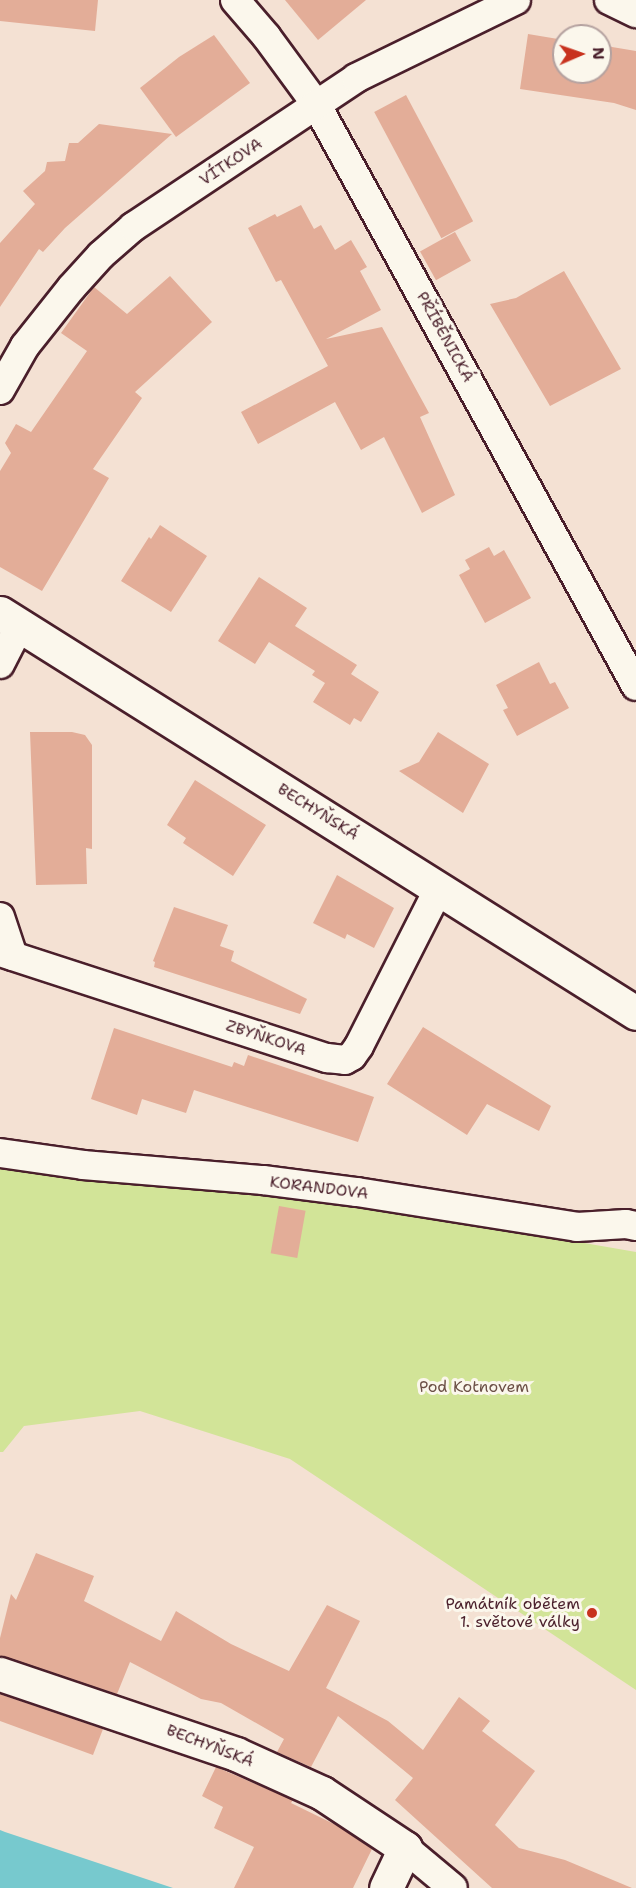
<!DOCTYPE html>
<html>
<head>
<meta charset="utf-8">
<style>
  body { margin:0 }
  #map { position:relative; width:636px; height:1888px; overflow:hidden; background:#f4e1d3; font-family:"Shantell Sans",sans-serif }
  div>[style] { position:absolute }
  [style*='--x'] { left:calc(var(--x)*1px); top:calc(var(--y)*1px); width:calc(var(--w)*1px); rotate:calc(var(--a)*1deg) }
  .green>* { inset:0; background:#d2e498 }
  .water>* { inset:0; background:#77c9ce }
  .building>* { inset:0; background:#e3ad98; transform-origin:0 0 }
  .roads { filter:drop-shadow(2px 0 #4a1f2b) drop-shadow(-2px 0 #4a1f2b) drop-shadow(0 2px #4a1f2b) drop-shadow(0 -2px #4a1f2b) }
  .minor>* { height:28px; margin:-14px; padding:0 14px; transform-origin:14px; border-radius:14px; background:#fbf7ec }
  .tertiary>* { height:33px; margin:-16.5px; padding:0 16.5px; transform-origin:16.5px; border-radius:16.5px; background:#fbf7ec }
  .secondary>* { height:33px; margin:-16.5px; padding:0 16.5px; transform-origin:16.5px; border-radius:16.5px; background:#fbf7ec }
  .dots>* { width:16px; height:16px; translate:-50% -50%; box-sizing:border-box; border:3px solid #fbf7ec; border-radius:50% }
  span { translate:-50% -50%; white-space:nowrap; text-align:center; line-height:1.15; -webkit-text-stroke:6px #fbf7ec; paint-order:stroke }
  .street-label { font-size:16px; color:#4a1f2b }
  .park-label { font-size:16px; color:#6c5046 }
  .poi-label { font-size:16px; color:#4a1f2b }
  .right { translate:-100% -50%; text-align:right }
  .north { position:absolute; left:552px; top:24px; width:60px; height:60px; box-sizing:border-box; background:#fbf7ec; border:2px solid #b4a19f; border-radius:50%; rotate:88deg; font-size:16px; font-weight:700; line-height:24px; text-align:center; color:#4a1f2b }
  .north::after { content:''; display:block; margin:auto; width:21px; height:27px; background:#c8321e; clip-path:polygon(50% 0,100% 100%,50% 72%,0 100%) }
</style>
</head>
<body>
<div id="map">
  <div class="green">
    <div style="clip-path:polygon(0 1163px,400px 1211px,636px 1252px,636px 1690px,290px 1459px,140px 1411px,24px 1426px,3px 1452px,0 1452px)"></div>
  </div>
  <div class="water">
    <div style="clip-path:polygon(0 1830px,5px 1832px,173px 1888px,0 1888px)"></div>
  </div>
  <div class="building">
    <div style="clip-path:polygon(0 0,98px 0,95px 31px,0 21px)"></div>
    <div style="clip-path:polygon(285px 0,366px 0,318px 40px)"></div>
    <div style="clip-path:polygon(528px 34px,564px 40px,564px 72px,600px 72px,600px 45px,636px 51px,636px 110px,614px 103px,520px 89px)"></div>
    <div style="clip-path:polygon(214px 35px,250px 83px,176px 137px,140px 88px,179px 57px)"></div>
    <div style="left:406px;top:95px;width:143px;height:36px;rotate:62deg"></div>
    <div style="clip-path:polygon(99px 124px,172px 134px,65px 228px,43px 252px,39px 249px,0 307px,0 243px,35px 204px,23px 191px,45px 171px,47px 162px,65px 161px,69px 143px,78px 143px)"></div>
    <div style="clip-path:polygon(301px 205px,314px 229px,321px 225px,335px 250px,351px 240px,367px 267px,360px 271px,381px 310px,326px 339px,382px 327px,429px 413px,420px 417px,455px 495px,422px 513px,384px 437px,361px 450px,335px 402px,258px 444px,241px 412px,328px 366px,281px 280px,276px 282px,248px 228px,275px 214px,277px 217px)"></div>
    <div style="left:455px;top:232px;width:33px;height:40px;rotate:61deg"></div>
    <div style="clip-path:polygon(564px 271px,621px 369px,550px 406px,490px 304px,516px 298px)"></div>
    <div style="clip-path:polygon(170px 276px,212px 322px,135px 392px,142px 398px,93px 469px,109px 478px,42px 591px,0 567px,0 471px,11px 453px,5px 443px,16px 424px,31px 432px,87px 351px,61px 333px,94px 287px,127px 314px)"></div>
    <div style="clip-path:polygon(160px 525px,207px 556px,171px 612px,121px 581px,149px 537px,151px 539px)"></div>
    <div style="clip-path:polygon(489px 547px,494px 556px,504px 550px,531px 598px,485px 623px,459px 575px,470px 569px,465px 560px)"></div>
    <div style="clip-path:polygon(259px 577px,307px 608px,295px 626px,357px 665px,351px 674px,379px 692px,361px 722px,354px 718px,350px 725px,313px 702px,325px 683px,312px 675px,315px 671px,269px 642px,255px 664px,218px 641px)"></div>
    <div style="clip-path:polygon(539px 662px,550px 684px,555px 682px,569px 708px,517px 736px,503px 710px,508px 708px,496px 685px)"></div>
    <div style="clip-path:polygon(30px 732px,72px 732px,85px 735px,92px 745px,92px 849px,86px 848px,87px 884px,36px 885px)"></div>
    <div style="clip-path:polygon(438px 732px,489px 764px,463px 813px,399px 771px,419px 762px)"></div>
    <div style="clip-path:polygon(195px 780px,266px 825px,233px 876px,183px 843px,186px 838px,167px 825px)"></div>
    <div style="clip-path:polygon(337px 875px,394px 908px,374px 948px,347px 934px,345px 939px,313px 923px)"></div>
    <div style="clip-path:polygon(174px 907px,228px 925px,220px 946px,234px 951px,231px 961px,307px 999px,300px 1014px,154px 967px,155px 962px,153px 961px)"></div>
    <div style="clip-path:polygon(423px 1027px,551px 1106px,539px 1131px,487px 1104px,467px 1135px,387px 1084px)"></div>
    <div style="clip-path:polygon(114px 1028px,232px 1067px,234px 1062px,244px 1066px,248px 1055px,374px 1097px,358px 1142px,194px 1090px,186px 1113px,142px 1099px,137px 1115px,91px 1099px)"></div>
    <div style="left:279px;top:1206px;width:27px;height:48px;rotate:10deg"></div>
    <div style="clip-path:polygon(36px 1553px,94px 1576px,84px 1601px,161px 1641px,176px 1611px,231px 1644px,289px 1671px,327px 1605px,360px 1621px,326px 1688px,388px 1721px,423px 1750px,459px 1697px,490px 1721px,482px 1731px,535px 1771px,495px 1825px,519px 1848px,565px 1860px,632px 1888px,492px 1888px,395px 1800px,413px 1778px,338px 1716px,311px 1767px,277px 1752px,284px 1739px,221px 1703px,201px 1699px,130px 1662px,117px 1694px,0 1656px,0 1638px,11px 1594px,16px 1600px)"></div>
    <div style="clip-path:polygon(0 1694px,103px 1729px,93px 1755px,0 1721px)"></div>
    <div style="clip-path:polygon(216px 1767px,293px 1800px,291px 1803px,338px 1826px,372px 1849px,353px 1888px,234px 1888px,254px 1847px,214px 1828px,223px 1807px,202px 1796px)"></div>
  </div>
  <div class="roads">
    <div class="minor">
      <div style="--x:235;--y:0;--w:48;--a:49.3"></div>
      <div style="--x:266;--y:36;--w:84;--a:53.7"></div>
      <div style="--x:316;--y:104;--w:664;--a:61.2"></div>
      <div style="--x:609;--y:0;--w:30;--a:26"></div>
      <div style="--x:0;--y:390;--w:51;--a:-60.4"></div>
      <div style="--x:25;--y:346;--w:75;--a:-51.5"></div>
      <div style="--x:72;--y:287;--w:43;--a:-47.8"></div>
      <div style="--x:101;--y:255;--w:43;--a:-41.2"></div>
      <div style="--x:133;--y:227;--w:268;--a:-33.7"></div>
      <div style="--x:356;--y:78;--w:178;--a:-26"></div>
      <div style="--x:0;--y:664;--w:44;--a:-62.9"></div>
      <div style="--x:0;--y:917;--w:41;--a:71.6"></div>
      <div style="--x:0;--y:952;--w:344;--a:18"></div>
      <div style="--x:327;--y:1058;--w:18;--a:6"></div>
      <div style="--x:345;--y:1060;--w:8;--a:-30"></div>
      <div style="--x:352;--y:1056;--w:12;--a:-55"></div>
      <div style="--x:359;--y:1046;--w:177;--a:-63.1"></div>
      <div style="--x:0;--y:1153;--w:84;--a:8.2"></div>
      <div style="--x:83;--y:1165;--w:181;--a:4.8"></div>
      <div style="--x:263;--y:1180;--w:95;--a:7.3"></div>
      <div style="--x:357;--y:1192;--w:223;--a:9"></div>
      <div style="--x:577;--y:1227;--w:49;--a:-3.5"></div>
      <div style="--x:626;--y:1224;--w:10;--a:11"></div>
      <div style="--x:405;--y:1848;--w:62;--a:39.8"></div>
    </div>
    <div class="tertiary">
      <div style="--x:0;--y:1674;--w:249;--a:18.7"></div>
      <div style="--x:236;--y:1754;--w:94;--a:24.4"></div>
      <div style="--x:322;--y:1793;--w:100;--a:33.5"></div>
      <div style="--x:405;--y:1848;--w:44;--a:115.4"></div>
    </div>
    <div class="secondary">
      <div style="--x:0;--y:613;--w:751;--a:32.17"></div>
    </div>
  </div>
  <div class="dots">
    <div style="left:592px;top:1613px;background:#c8321e"></div>
  </div>
  <div class="street-label">
    <span style="left:231px;top:162px;rotate:-34deg">VÍTKOVA</span>
    <span style="left:445px;top:337px;rotate:61deg">PŘÍBĚNICKÁ</span>
    <span style="left:318px;top:812px;rotate:32deg">BECHYŇSKÁ</span>
    <span style="left:266px;top:1038px;rotate:18deg">ZBYŇKOVA</span>
    <span style="left:319px;top:1188px;rotate:7deg">KORANDOVA</span>
    <span style="left:210px;top:1746px;rotate:21deg">BECHYŇSKÁ</span>
  </div>
  <div class="park-label">
    <span style="left:474px;top:1387px">Pod Kotnovem</span>
  </div>
  <div class="poi-label">
    <span class="right" style="left:580px;top:1613px">Památník obětem<br>1. světové války</span>
  </div>
  <div class="north">N</div>
</div>
</body>
</html>
